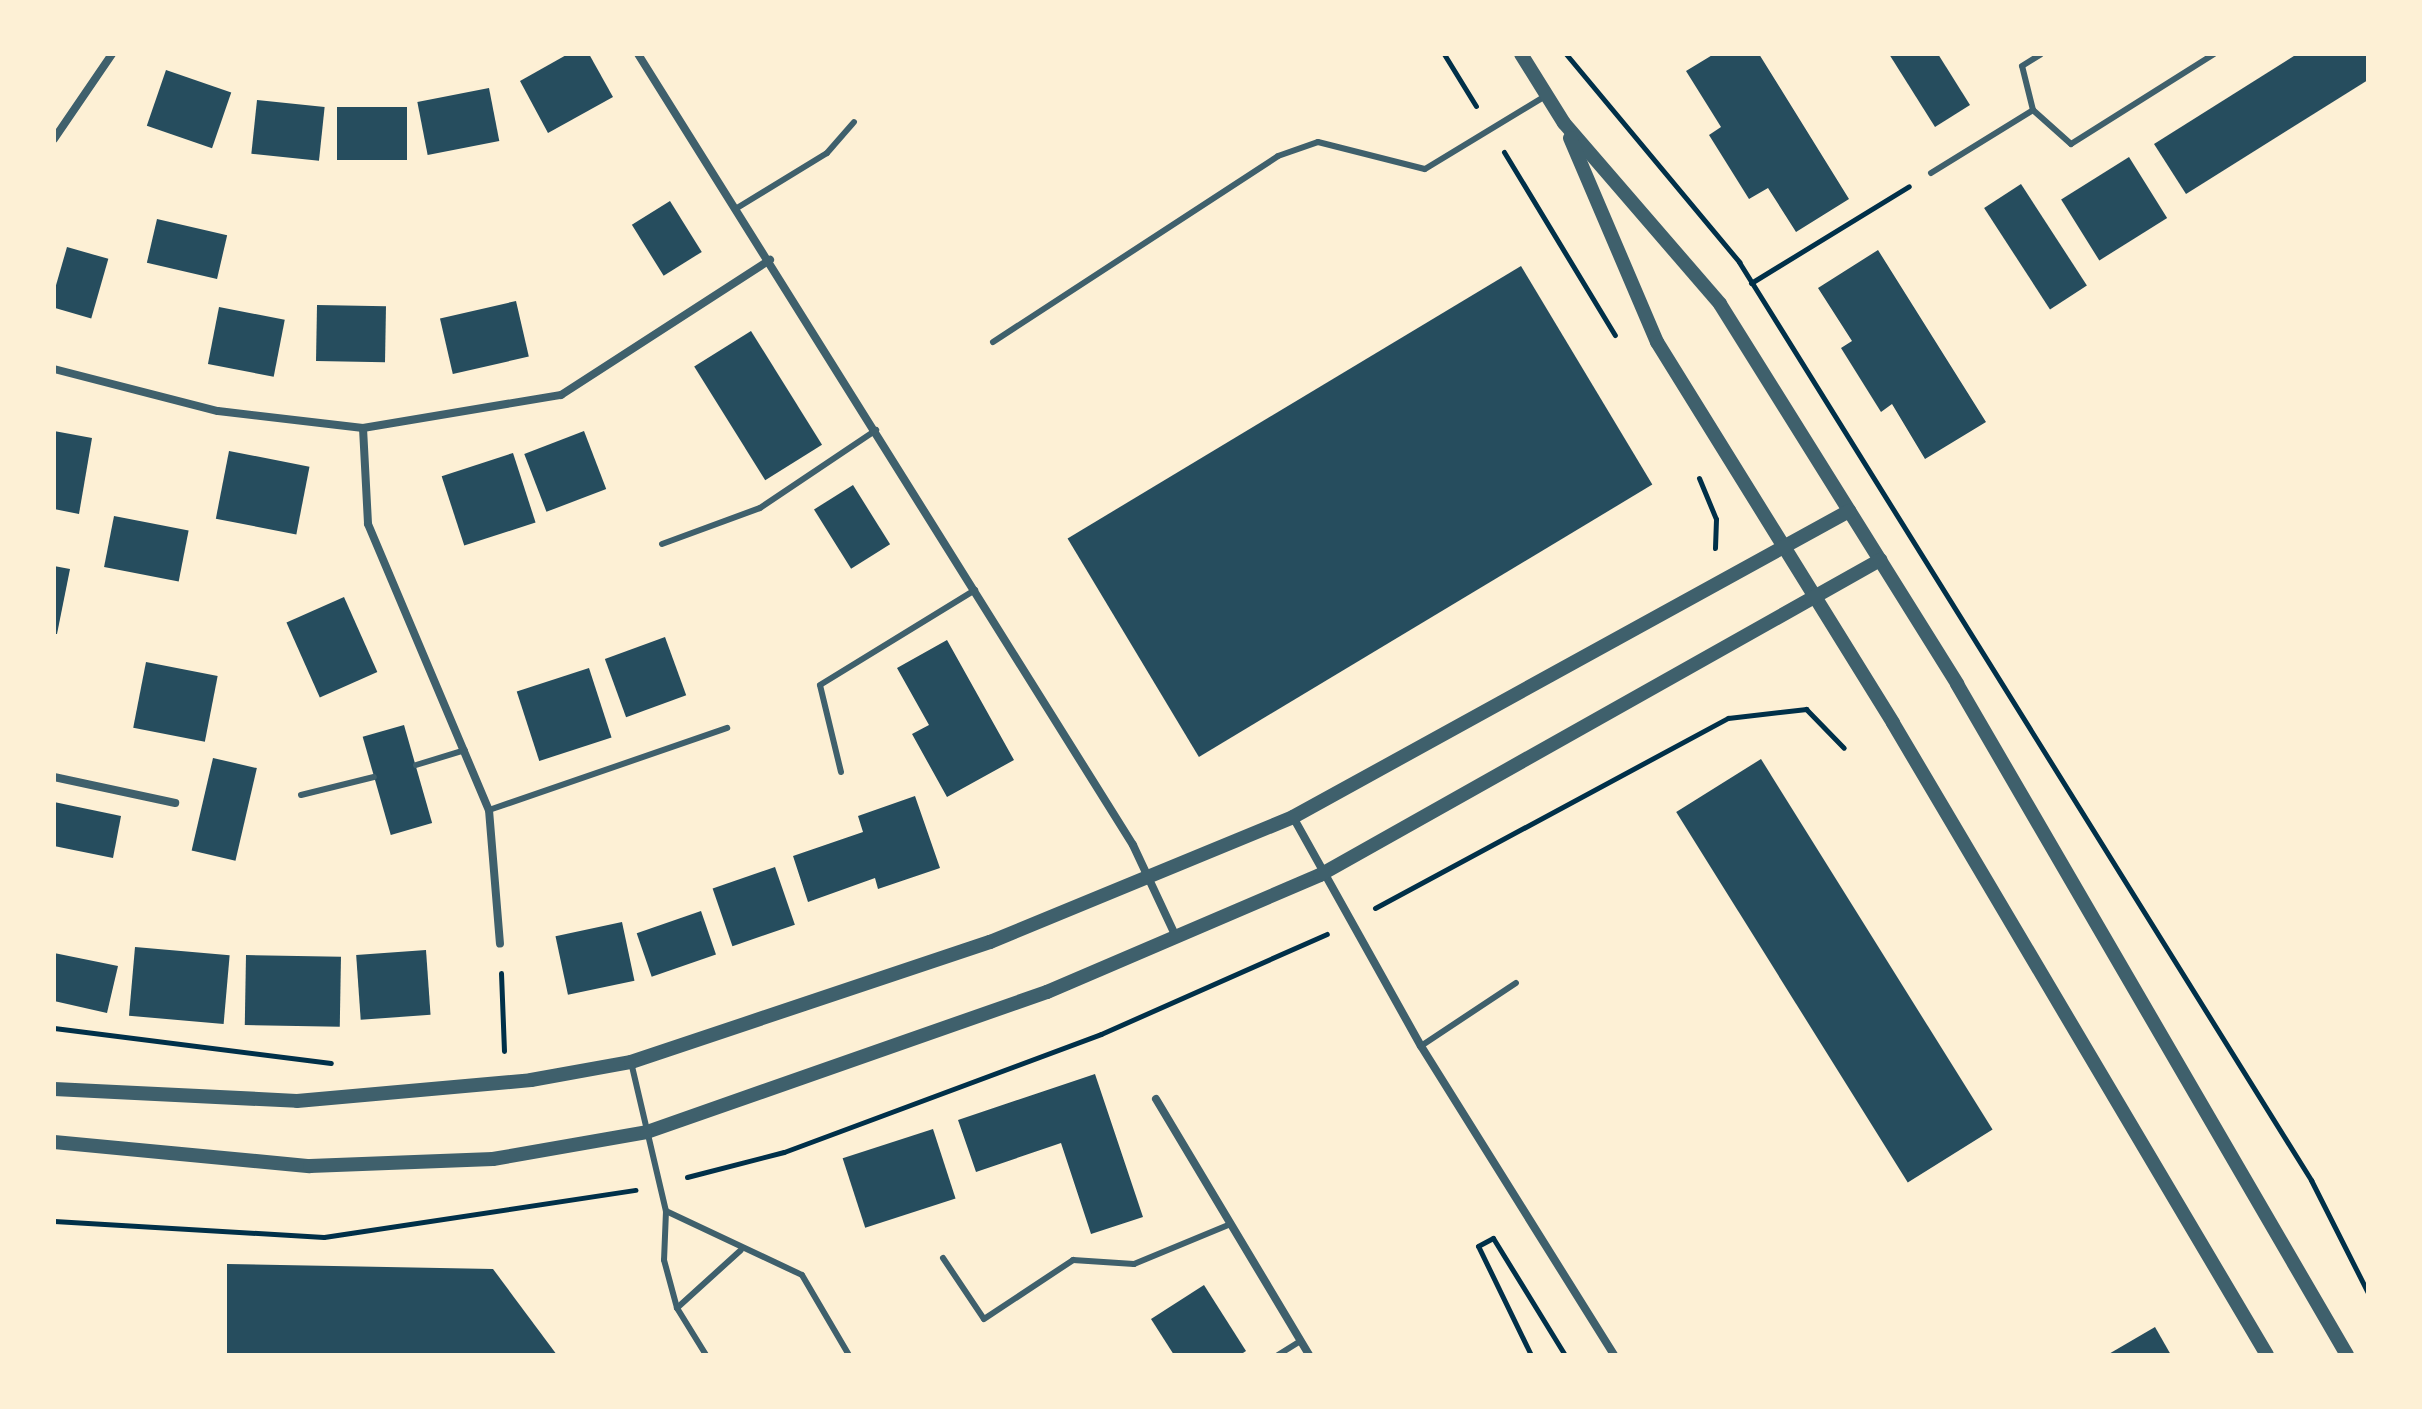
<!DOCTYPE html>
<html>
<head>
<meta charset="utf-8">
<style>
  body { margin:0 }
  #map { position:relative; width:2422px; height:1409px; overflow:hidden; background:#fdf0d5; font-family:"DM Sans",sans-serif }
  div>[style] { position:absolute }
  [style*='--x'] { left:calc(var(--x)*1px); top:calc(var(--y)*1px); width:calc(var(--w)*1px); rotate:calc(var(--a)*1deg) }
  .building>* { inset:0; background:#264d5e; transform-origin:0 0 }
  .path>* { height:5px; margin:-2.5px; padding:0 2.5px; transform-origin:2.5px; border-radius:2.5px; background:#003049 }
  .service>* { height:6px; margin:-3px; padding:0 3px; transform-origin:3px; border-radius:3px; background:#3f606c }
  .minor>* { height:8px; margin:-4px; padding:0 4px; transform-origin:4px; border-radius:4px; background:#3f606c }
  .tertiary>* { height:14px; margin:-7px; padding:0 7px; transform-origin:7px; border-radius:7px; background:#3f606c }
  span { translate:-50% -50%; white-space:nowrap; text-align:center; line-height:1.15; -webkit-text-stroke:7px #fdf0d5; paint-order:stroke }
  .frame { position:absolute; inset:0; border:56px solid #fdf0d5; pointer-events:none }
</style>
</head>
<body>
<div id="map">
  <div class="building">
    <div style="clip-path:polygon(568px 54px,589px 54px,613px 97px,548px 133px,520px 81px)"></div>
    <div style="clip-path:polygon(1714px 54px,1759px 54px,1849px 199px,1796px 232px,1768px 188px,1749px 199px,1709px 135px,1721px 127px,1686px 71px)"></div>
    <div style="clip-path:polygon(1889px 54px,1938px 54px,1970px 105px,1935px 127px)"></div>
    <div style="clip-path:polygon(2297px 54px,2367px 54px,2368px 80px,2186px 194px,2154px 144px)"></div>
    <div style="left:166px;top:70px;width:69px;height:59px;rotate:19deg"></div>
    <div style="left:489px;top:88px;width:54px;height:73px;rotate:79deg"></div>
    <div style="left:257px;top:100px;width:68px;height:54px;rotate:6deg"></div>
    <div style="left:407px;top:107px;width:53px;height:70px;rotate:90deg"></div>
    <div style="left:2129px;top:157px;width:72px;height:80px;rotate:58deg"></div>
    <div style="left:2021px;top:184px;width:121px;height:44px;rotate:57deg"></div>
    <div style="left:670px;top:201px;width:60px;height:45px;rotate:58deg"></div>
    <div style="left:157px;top:219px;width:72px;height:45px;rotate:13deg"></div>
    <div style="left:67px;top:247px;width:43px;height:62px;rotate:16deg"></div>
    <div style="clip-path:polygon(1878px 250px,1986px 422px,1925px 459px,1892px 404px,1881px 412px,1841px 348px,1852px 341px,1818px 288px)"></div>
    <div style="left:1521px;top:266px;width:255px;height:529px;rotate:59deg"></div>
    <div style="left:516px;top:301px;width:57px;height:78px;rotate:77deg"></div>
    <div style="left:317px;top:305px;width:69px;height:56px;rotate:1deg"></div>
    <div style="left:219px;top:307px;width:67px;height:58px;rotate:11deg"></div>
    <div style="left:751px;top:331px;width:134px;height:67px;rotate:58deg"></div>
    <div style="clip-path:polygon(54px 431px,92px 438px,79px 514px,54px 509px)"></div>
    <div style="left:584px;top:431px;width:62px;height:64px;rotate:69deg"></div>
    <div style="left:229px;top:451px;width:82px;height:69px;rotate:11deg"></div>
    <div style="left:513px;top:453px;width:73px;height:75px;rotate:72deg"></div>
    <div style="left:853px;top:485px;width:70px;height:46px;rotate:58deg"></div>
    <div style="left:114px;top:516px;width:76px;height:52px;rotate:11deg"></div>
    <div style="clip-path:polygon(54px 566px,70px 569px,57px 634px,54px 634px)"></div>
    <div style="left:344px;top:597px;width:82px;height:63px;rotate:66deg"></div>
    <div style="left:665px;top:637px;width:62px;height:64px;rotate:70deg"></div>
    <div style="clip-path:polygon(947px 640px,1014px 760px,947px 797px,912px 734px,929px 725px,897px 668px)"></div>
    <div style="left:146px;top:662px;width:73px;height:67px;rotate:11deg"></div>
    <div style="left:589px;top:668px;width:73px;height:76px;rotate:72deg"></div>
    <div style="left:404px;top:725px;width:102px;height:43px;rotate:74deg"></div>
    <div style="left:213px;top:758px;width:45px;height:95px;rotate:13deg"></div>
    <div style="left:1761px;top:759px;width:437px;height:100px;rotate:58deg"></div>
    <div style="clip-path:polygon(915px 796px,940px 868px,878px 889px,875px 878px,808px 902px,793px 856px,863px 832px,858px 816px)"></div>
    <div style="clip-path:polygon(54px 802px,121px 816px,113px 858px,54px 846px)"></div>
    <div style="left:775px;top:867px;width:61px;height:66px;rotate:71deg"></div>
    <div style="left:701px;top:911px;width:46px;height:68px;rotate:71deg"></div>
    <div style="left:622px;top:922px;width:60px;height:68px;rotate:78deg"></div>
    <div style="left:135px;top:947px;width:95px;height:69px;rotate:5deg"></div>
    <div style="left:426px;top:950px;width:65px;height:70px;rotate:86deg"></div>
    <div style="clip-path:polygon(54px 953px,118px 966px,107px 1013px,54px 1001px)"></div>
    <div style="left:246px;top:955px;width:95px;height:70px;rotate:1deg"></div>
    <div style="clip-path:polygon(1095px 1074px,1143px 1217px,1091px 1234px,1061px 1143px,976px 1172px,958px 1120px)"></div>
    <div style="left:933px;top:1129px;width:73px;height:95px;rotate:72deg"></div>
    <div style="clip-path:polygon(227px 1264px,493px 1269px,557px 1355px,227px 1355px)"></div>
    <div style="clip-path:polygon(1204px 1285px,1246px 1351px,1240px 1355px,1174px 1355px,1151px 1319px)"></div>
    <div style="clip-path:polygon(2155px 1327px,2171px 1355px,2107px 1355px)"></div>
  </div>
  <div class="path">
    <div style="--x:1444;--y:54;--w:61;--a:58.4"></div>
    <div style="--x:1566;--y:54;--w:271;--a:50.2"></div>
    <div style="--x:1739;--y:262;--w:1082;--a:58.07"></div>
    <div style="--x:2311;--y:1180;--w:127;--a:63.2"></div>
    <div style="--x:1504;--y:152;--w:214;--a:58.8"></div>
    <div style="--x:1751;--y:283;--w:185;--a:-31.5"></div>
    <div style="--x:1699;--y:478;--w:44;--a:67.5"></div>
    <div style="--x:1716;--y:519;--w:29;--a:92"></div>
    <div style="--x:1375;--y:908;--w:401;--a:-28.3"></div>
    <div style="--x:1728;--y:718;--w:79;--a:-6.6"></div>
    <div style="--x:1806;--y:709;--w:54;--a:45.7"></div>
    <div style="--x:501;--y:973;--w:78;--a:87.8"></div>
    <div style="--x:54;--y:1028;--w:279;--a:7.2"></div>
    <div style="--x:687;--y:1177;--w:100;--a:-14.5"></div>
    <div style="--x:784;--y:1152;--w:338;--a:-20.4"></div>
    <div style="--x:1101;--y:1034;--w:247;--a:-23.9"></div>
    <div style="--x:54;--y:1221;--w:270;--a:3.4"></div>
    <div style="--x:324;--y:1237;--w:315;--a:-8.6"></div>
    <div style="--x:1531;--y:1355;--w:121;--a:-115.9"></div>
    <div style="--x:1478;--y:1246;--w:17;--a:-28"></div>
    <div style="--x:1493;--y:1238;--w:137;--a:58.4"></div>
  </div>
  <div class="service">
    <div style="--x:2033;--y:110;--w:45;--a:-104"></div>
    <div style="--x:2022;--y:66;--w:22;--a:-32"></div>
    <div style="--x:1931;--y:173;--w:120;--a:-31.7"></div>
    <div style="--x:2033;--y:110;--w:51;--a:41.8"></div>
    <div style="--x:2071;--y:144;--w:169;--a:-32.2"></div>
    <div style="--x:737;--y:208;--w:105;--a:-31.4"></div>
    <div style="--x:827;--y:153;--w:41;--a:-48.9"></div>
    <div style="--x:993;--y:342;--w:340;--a:-33.1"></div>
    <div style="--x:1278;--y:156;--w:42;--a:-19.3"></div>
    <div style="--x:1318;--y:142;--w:110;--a:14.2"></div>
    <div style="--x:1425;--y:169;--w:143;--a:-31.2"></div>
    <div style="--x:662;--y:544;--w:104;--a:-20.2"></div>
    <div style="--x:760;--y:508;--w:140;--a:-33.9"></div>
    <div style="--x:416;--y:765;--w:51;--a:-17"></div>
    <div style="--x:841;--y:772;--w:89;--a:-103.6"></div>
    <div style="--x:820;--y:685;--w:182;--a:-31.5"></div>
    <div style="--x:301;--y:795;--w:75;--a:-13.9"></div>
    <div style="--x:489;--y:810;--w:252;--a:-19"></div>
    <div style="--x:1421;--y:1046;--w:114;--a:-33.6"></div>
    <div style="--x:631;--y:1062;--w:153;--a:76.8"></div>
    <div style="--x:666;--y:1211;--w:49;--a:92.3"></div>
    <div style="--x:664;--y:1260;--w:50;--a:74.8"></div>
    <div style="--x:677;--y:1308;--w:55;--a:58.3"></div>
    <div style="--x:666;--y:1211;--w:150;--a:25.2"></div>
    <div style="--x:802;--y:1275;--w:93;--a:59.6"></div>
    <div style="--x:943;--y:1258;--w:73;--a:56.1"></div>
    <div style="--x:984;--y:1319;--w:107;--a:-33.5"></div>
    <div style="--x:1073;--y:1260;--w:61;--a:3.8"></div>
    <div style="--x:1134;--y:1264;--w:102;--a:-22.5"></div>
    <div style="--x:677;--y:1308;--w:86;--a:-42.2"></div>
    <div style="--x:1278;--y:1355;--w:26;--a:-32"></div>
  </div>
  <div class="minor">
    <div style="--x:638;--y:54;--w:933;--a:57.96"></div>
    <div style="--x:1133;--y:845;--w:102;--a:64.9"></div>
    <div style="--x:54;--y:139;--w:103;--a:-55.7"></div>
    <div style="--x:54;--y:369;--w:169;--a:14.4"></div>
    <div style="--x:218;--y:411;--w:146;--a:6.7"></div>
    <div style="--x:363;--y:428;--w:201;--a:-9.5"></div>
    <div style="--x:561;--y:395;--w:249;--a:-32.9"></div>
    <div style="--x:363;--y:428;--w:96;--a:87"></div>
    <div style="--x:368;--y:524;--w:311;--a:67.1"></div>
    <div style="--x:489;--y:810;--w:134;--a:85.3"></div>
    <div style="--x:54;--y:777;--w:124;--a:12.1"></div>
    <div style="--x:1293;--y:817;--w:262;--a:60.8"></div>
    <div style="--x:1421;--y:1046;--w:364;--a:58"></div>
    <div style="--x:1156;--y:1099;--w:298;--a:59.1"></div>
  </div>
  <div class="tertiary">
    <div style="--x:1521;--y:54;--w:81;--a:58.1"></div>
    <div style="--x:1564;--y:123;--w:239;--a:49.2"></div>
    <div style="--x:1720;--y:304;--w:448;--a:58"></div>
    <div style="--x:1957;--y:684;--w:776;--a:59.83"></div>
    <div style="--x:1570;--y:138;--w:222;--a:66.9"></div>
    <div style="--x:1657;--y:342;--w:448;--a:58.2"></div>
    <div style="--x:1893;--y:723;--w:734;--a:59.38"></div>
    <div style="--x:54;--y:1089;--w:243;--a:2.8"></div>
    <div style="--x:297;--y:1101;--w:235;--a:-5.1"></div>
    <div style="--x:531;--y:1080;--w:102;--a:-10.2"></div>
    <div style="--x:631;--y:1062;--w:379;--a:-18.5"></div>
    <div style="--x:990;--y:942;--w:328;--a:-22.4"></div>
    <div style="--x:1293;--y:817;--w:635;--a:-28.83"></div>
    <div style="--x:54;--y:1142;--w:257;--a:5.4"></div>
    <div style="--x:310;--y:1166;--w:183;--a:-2.2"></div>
    <div style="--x:493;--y:1159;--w:156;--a:-9.9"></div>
    <div style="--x:647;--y:1132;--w:424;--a:-19.3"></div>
    <div style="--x:1047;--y:992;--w:297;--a:-23.2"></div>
    <div style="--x:1320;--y:875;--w:643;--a:-29.36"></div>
  </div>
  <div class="frame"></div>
</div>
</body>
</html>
